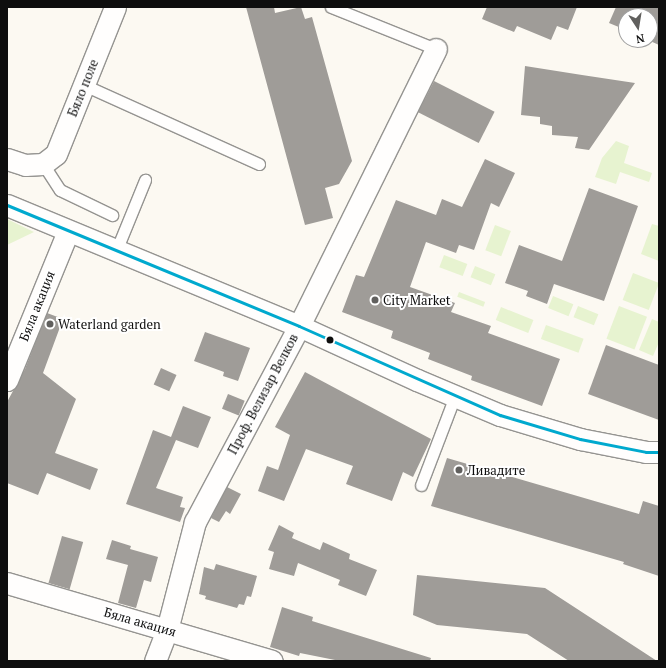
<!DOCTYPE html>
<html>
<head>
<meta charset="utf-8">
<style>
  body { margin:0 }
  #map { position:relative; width:666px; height:668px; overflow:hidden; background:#fcf9f2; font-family:"PT Serif",serif }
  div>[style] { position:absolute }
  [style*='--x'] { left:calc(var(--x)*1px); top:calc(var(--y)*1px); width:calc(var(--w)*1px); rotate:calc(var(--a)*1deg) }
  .green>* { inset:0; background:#e7f3d0; transform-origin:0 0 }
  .building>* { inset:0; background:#9f9c98; transform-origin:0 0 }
  .roads { filter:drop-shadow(1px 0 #959491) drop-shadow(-1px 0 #959491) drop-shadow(0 1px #959491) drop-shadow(0 -1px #959491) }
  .lane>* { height:11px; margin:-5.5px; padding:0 5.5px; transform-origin:5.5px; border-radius:5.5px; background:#fffefd }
  .street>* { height:21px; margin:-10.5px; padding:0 10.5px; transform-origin:10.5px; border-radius:10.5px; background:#fffefd }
  .bus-1>* { height:3px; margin:-1.5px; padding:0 1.5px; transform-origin:1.5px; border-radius:1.5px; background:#00a9ce }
  .dots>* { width:11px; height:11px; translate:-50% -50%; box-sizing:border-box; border:2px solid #fff; border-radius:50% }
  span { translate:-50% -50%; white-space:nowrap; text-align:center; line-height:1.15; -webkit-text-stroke:4px #fff; paint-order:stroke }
  .street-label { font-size:13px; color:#0e0e0e }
  .poi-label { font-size:13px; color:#0e0e0e }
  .left { translate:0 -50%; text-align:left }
  .frame { position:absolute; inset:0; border:8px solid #0e0e0e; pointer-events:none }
  .north { position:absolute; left:618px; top:8px; width:40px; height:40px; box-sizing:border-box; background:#fff; border:1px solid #9f9f9f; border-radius:50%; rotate:168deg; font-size:11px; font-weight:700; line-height:16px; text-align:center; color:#0e0e0e }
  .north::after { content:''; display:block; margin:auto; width:14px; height:18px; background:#61605e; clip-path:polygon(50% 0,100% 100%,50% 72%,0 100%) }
</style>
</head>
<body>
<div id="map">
  <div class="green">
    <div style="clip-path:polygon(616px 141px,629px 146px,624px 163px,652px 173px,649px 182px,620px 172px,616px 184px,595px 177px,602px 158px)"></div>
    <div style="clip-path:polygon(7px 219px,34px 232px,7px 245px)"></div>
    <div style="clip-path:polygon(652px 224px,659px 226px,659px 261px,641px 254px)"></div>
    <div style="left:495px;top:225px;width:17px;height:27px;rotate:21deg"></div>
    <div style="left:444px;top:255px;width:25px;height:13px;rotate:21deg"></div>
    <div style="left:475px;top:266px;width:22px;height:12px;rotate:22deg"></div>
    <div style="left:633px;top:273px;width:28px;height:29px;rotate:21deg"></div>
    <div style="left:459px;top:292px;width:28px;height:5px;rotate:21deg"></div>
    <div style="left:553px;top:296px;width:22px;height:13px;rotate:22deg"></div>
    <div style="left:578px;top:306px;width:22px;height:12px;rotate:22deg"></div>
    <div style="left:619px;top:306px;width:30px;height:35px;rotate:21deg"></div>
    <div style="left:501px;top:307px;width:35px;height:14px;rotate:22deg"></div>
    <div style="clip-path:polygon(652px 319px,659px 322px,659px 342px,653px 356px,639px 350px)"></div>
    <div style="left:546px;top:325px;width:40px;height:15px;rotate:20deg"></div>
  </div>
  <div class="building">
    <div style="clip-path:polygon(246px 7px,274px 7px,275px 13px,301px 7px,305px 19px,312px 17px,352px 161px,339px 184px,325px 188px,333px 218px,305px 225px)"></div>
    <div style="clip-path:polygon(487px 7px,577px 7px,568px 30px,557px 26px,551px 40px,517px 26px,514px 32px,482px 19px)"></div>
    <div style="clip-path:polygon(616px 7px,659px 7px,659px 45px,648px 40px,650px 16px,626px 16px,626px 30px,609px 23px)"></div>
    <div style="clip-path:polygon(525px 66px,582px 75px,635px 83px,589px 150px,575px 148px,578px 137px,552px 135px,552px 126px,540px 124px,540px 117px,521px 115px)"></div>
    <div style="left:434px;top:81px;width:68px;height:35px;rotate:27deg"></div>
    <div style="clip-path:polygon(485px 159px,515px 173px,499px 207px,491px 203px,474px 250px,459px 245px,456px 253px,426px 242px,410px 287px,455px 303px,451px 312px,491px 326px,488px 333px,560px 359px,542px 406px,471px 380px,472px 376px,428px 359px,430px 353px,391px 338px,393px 331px,342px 312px,356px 275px,364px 277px,396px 200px,436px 215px,442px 199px,462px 207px)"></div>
    <div style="clip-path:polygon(589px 188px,638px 206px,604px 301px,554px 284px,547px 304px,526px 296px,528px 291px,505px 283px,519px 245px,562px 261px)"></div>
    <div style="clip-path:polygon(47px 313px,63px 319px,43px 373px,76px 399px,55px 453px,98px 469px,90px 490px,47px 473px,38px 495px,7px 483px,7px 402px,25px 369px)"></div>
    <div style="clip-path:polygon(205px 332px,250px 348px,238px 381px,223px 376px,224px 372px,194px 361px)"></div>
    <div style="clip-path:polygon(606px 345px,659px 365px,659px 420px,588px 394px)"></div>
    <div style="left:161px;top:368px;width:17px;height:18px;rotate:24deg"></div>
    <div style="clip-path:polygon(305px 372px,431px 439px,413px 477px,403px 472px,392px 501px,346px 484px,353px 466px,306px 449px,284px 501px,258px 491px,267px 466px,278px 470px,290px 435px,275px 427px)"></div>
    <div style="left:228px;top:394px;width:18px;height:16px;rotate:22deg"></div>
    <div style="clip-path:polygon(183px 406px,211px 417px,198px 448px,176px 440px,156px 488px,183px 497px,180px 507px,185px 508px,180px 522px,126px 504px,153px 430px,171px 437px)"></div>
    <div style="clip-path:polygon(447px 458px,639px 514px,643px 501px,659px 506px,659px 576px,623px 564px,624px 562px,431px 506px)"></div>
    <div style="clip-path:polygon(227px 487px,241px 494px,230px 514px,226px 511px,219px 522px,211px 518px)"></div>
    <div style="clip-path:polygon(279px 525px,294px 533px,292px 538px,320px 550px,323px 542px,350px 554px,349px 559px,377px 570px,366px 596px,338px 585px,340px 580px,298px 563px,294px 576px,269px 569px,274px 552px,268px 550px)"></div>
    <div style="left:62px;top:536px;width:22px;height:49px;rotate:16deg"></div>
    <div style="clip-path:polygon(112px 540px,131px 546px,130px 549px,158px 557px,151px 582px,144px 580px,136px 608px,118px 603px,128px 565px,106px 559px)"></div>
    <div style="clip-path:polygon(216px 564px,257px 576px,251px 597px,247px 596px,244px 605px,239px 604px,237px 608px,205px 599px,206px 596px,199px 594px,204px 567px,214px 570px)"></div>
    <div style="clip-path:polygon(417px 575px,545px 588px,657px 661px,569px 661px,527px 634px,437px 625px,413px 615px)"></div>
    <div style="clip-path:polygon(282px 607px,313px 617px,312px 621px,431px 658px,430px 661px,340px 661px,300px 653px,299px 656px,270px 647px)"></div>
  </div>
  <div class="roads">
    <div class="lane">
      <div style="--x:331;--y:7;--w:113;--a:21.8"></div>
      <div style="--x:84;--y:85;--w:192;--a:24.3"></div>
      <div style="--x:43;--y:164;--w:31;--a:57"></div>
      <div style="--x:60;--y:190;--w:58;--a:25.7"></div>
      <div style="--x:116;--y:251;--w:77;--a:-67.8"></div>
      <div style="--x:421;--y:485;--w:95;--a:-69.1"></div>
    </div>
    <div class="street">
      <div style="--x:7;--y:159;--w:19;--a:18"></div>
      <div style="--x:25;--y:165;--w:18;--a:-3"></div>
      <div style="--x:43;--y:164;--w:16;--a:-38"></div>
      <div style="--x:56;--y:154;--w:158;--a:-68.1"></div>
      <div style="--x:7;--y:205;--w:316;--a:22.5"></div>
      <div style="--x:299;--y:326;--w:130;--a:24.6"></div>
      <div style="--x:417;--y:380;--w:90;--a:22.9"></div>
      <div style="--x:500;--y:415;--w:84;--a:16.7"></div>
      <div style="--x:580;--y:439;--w:67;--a:11.1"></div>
      <div style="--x:646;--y:452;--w:13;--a:0"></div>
      <div style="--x:7;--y:380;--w:161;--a:-67.7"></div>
      <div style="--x:7;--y:583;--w:276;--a:16.4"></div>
      <div style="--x:155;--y:661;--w:33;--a:-69"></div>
      <div style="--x:167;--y:630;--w:112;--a:-75.5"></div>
      <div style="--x:195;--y:522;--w:222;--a:-62"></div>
      <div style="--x:299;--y:326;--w:309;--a:-63.7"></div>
    </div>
  </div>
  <div class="bus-1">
    <div style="--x:7;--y:205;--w:316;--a:22.5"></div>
    <div style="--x:299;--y:326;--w:220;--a:23.9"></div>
    <div style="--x:500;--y:415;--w:84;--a:16.7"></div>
    <div style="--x:580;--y:439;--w:67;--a:11.1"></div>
    <div style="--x:646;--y:452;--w:13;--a:0"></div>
  </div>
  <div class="dots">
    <div style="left:375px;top:300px;background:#61605e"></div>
    <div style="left:50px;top:324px;background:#61605e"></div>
    <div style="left:330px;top:340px;background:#0e0e0e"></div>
    <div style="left:459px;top:470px;background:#61605e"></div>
  </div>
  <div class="street-label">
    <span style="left:83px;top:88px;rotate:-68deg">Бяло поле</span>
    <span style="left:37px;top:306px;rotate:-68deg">Бяла акация</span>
    <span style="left:263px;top:394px;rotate:-62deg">Проф. Велизар Велков</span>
    <span style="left:140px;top:622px;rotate:16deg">Бяла акация</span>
  </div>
  <div class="poi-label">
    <span class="left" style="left:383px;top:300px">City Market</span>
    <span class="left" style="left:58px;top:324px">Waterland garden</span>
    <span class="left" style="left:467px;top:470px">Ливадите</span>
  </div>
  <div class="frame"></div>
  <div class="north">N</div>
</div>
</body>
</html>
